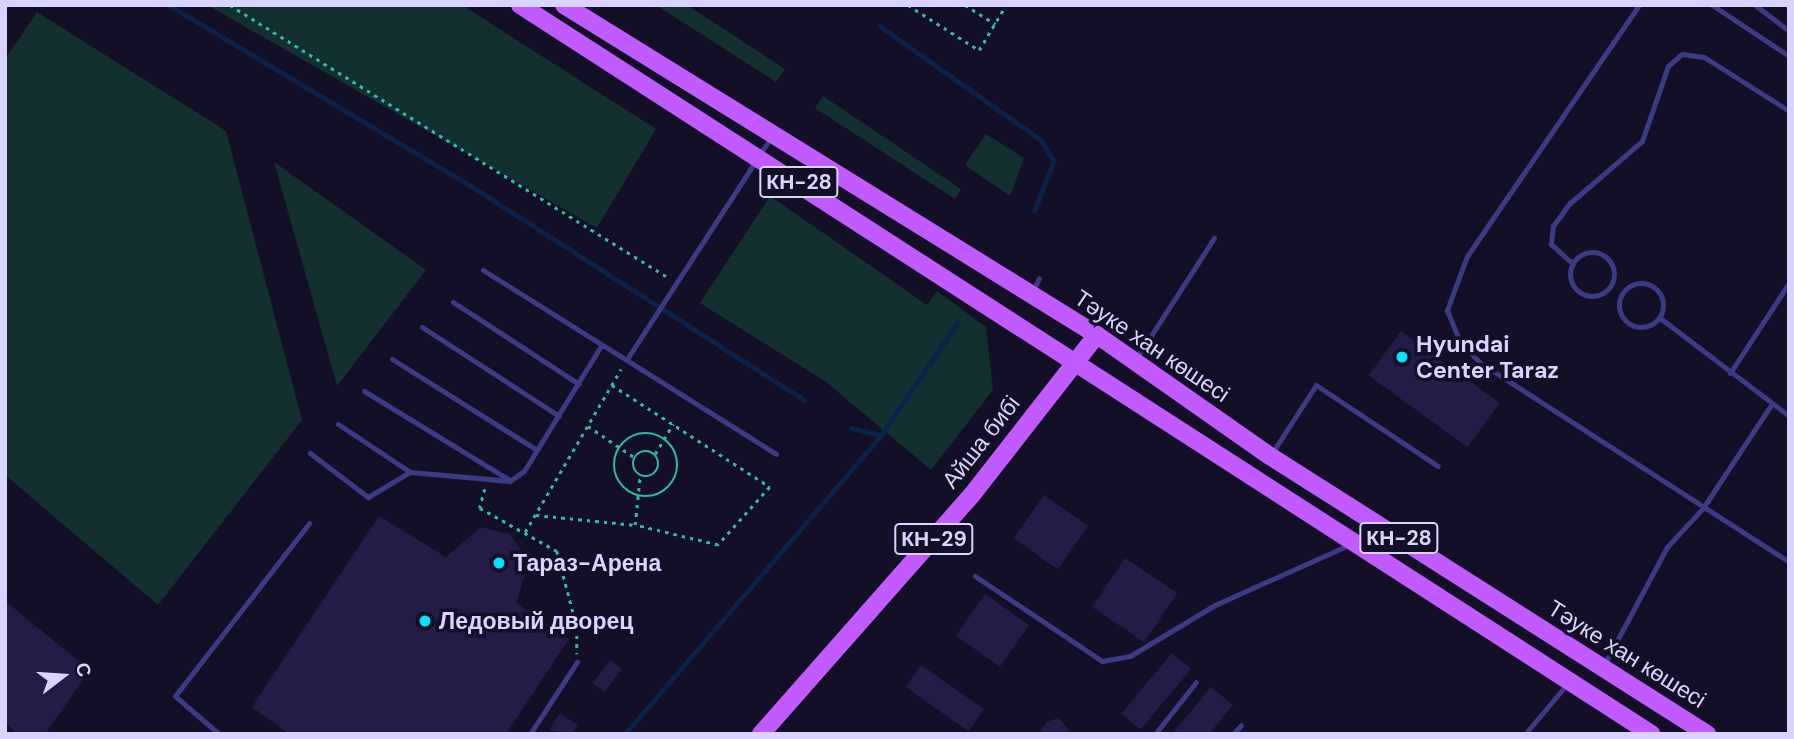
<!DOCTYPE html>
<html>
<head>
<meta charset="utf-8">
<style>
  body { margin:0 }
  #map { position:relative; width:1794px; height:739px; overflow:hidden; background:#130f26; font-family:"DM Sans",sans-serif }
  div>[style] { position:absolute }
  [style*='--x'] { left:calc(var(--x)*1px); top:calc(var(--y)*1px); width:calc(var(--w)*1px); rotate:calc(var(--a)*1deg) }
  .green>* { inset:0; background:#12302f }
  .stream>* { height:4.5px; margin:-2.25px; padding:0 2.25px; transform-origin:2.25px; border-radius:2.25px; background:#0c2248 }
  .building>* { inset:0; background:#241b47; transform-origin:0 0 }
  .path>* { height:2.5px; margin-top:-1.25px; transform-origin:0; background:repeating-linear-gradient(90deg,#2fb8b0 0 3.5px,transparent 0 8.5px) }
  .path>.ring { margin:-1.25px; padding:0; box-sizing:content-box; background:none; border:2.5px solid #2fb8b0; border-radius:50% }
  .lane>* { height:5px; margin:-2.5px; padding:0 2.5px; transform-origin:2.5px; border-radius:2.5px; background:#3d3a85 }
  .lane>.ring { margin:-2.5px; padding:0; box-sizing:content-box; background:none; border:5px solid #3d3a85; border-radius:50% }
  .primary>* { height:18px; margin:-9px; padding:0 9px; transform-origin:9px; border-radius:9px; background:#c25bff }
  .dots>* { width:19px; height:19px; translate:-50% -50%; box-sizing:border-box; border:4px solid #130f26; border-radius:50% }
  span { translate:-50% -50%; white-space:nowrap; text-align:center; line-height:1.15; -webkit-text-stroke:7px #130f26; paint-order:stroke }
  .shield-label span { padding:2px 5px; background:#130f26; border:2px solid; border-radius:5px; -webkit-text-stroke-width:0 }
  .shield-label { font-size:21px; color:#d9d4ff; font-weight:700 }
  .poi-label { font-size:23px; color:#d9d4ff; font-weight:700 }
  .left { translate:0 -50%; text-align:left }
  .street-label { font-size:23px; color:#d9d4ff }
  .frame { position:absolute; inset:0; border:7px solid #d9d4ff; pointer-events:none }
  .north { position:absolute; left:28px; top:641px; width:70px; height:70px; -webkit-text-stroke:5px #130f26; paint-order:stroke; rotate:73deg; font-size:19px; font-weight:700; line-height:28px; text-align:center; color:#d9d4ff }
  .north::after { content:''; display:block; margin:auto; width:24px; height:32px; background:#d9d4ff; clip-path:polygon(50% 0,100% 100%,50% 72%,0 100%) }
</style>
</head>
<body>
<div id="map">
  <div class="green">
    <div style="clip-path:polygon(207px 5px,462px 5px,656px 129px,597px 228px)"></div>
    <div style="clip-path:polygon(656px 5px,687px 5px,785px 69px,776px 82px)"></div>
    <div style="clip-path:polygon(37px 12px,226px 131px,302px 420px,158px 605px,5px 475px,5px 59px)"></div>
    <div style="clip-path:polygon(823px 96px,961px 189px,955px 199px,815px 108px)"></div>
    <div style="clip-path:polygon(986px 134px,1024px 158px,1010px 196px,965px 165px)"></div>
    <div style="clip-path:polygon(274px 162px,426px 270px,337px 386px)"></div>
    <div style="clip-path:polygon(770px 196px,927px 305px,937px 291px,986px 327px,993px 390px,931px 470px,826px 382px,700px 303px)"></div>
  </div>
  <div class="stream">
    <div style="--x:169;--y:5;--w:348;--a:30.9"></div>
    <div style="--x:468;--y:184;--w:400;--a:32.7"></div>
    <div style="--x:880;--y:26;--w:197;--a:35.3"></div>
    <div style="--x:1041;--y:140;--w:25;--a:58"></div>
    <div style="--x:1054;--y:161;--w:53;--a:111.2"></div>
    <div style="--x:851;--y:428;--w:31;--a:13"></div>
    <div style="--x:881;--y:435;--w:137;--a:-55.7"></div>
    <div style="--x:625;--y:734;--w:394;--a:-49.4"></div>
  </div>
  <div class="building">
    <div style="left:1401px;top:331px;width:122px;height:55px;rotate:36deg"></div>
    <div style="left:1044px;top:495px;width:54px;height:53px;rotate:35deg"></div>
    <div style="clip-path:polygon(379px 516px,446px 557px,481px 527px,510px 534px,529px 561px,516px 603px,569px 639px,506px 734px,289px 734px,252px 707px)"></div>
    <div style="left:1125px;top:558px;width:63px;height:59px;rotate:34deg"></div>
    <div style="left:985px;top:594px;width:54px;height:51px;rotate:35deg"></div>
    <div style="clip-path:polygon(5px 601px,90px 670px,45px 734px,18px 734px,5px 723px)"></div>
    <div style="left:1172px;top:653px;width:25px;height:79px;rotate:40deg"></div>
    <div style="left:610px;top:660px;width:15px;height:29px;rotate:37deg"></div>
    <div style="left:921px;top:665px;width:77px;height:27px;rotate:35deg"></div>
    <div style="clip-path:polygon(1211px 687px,1233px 705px,1209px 734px,1172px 734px)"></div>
    <div style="clip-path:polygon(560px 713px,578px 725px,572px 734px,549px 730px)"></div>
    <div style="clip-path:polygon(1058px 718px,1069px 729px,1065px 734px,1039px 734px,1046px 722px)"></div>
  </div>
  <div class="path">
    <div style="--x:230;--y:5;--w:517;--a:31.88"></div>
    <div style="--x:908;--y:5;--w:84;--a:32.4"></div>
    <div style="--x:979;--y:50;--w:52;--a:-59"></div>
    <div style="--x:965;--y:5;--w:36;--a:32"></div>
    <div style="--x:612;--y:385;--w:188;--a:32.8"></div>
    <div style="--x:770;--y:487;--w:78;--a:131.9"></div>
    <div style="--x:718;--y:545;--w:85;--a:-166.5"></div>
    <div style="--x:588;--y:426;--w:55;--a:34"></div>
    <div class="ring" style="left:614px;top:433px;width:61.5px;height:61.5px"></div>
    <div class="ring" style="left:633px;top:451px;width:23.5px;height:23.5px"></div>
    <div style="--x:655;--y:454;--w:35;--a:-59"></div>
    <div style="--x:485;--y:489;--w:20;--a:105"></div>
    <div style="--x:480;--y:508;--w:88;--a:29.2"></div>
    <div style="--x:557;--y:551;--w:79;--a:75.3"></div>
    <div style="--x:577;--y:627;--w:27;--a:90"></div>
    <div style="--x:536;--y:515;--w:100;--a:5.8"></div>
    <div style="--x:635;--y:525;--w:49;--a:-84.2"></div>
    <div style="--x:525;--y:532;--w:189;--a:-59.5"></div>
  </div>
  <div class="lane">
    <div style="--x:1639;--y:5;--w:304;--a:124.4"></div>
    <div style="--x:1467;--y:256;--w:58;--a:110.3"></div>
    <div style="--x:1447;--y:310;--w:35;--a:68"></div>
    <div style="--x:1460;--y:342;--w:28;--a:46"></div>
    <div style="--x:1479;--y:362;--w:369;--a:32.8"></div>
    <div style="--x:1712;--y:5;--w:92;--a:33.5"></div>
    <div style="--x:1755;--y:5;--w:43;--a:37.4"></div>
    <div style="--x:1787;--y:5;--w:2;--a:27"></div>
    <div class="ring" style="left:1570px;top:252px;width:39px;height:39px"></div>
    <div style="--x:1573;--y:264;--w:30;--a:-138"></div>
    <div style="--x:1551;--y:244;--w:18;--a:-84"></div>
    <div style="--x:1553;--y:226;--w:29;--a:-54"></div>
    <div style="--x:1570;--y:203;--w:95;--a:-40.7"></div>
    <div style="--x:1642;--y:141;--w:79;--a:-70.9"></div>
    <div style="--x:1668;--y:66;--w:18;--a:-41"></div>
    <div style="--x:1682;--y:54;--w:22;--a:8"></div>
    <div style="--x:1704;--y:57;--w:101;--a:32.4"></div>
    <div style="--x:483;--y:270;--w:346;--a:32.1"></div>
    <div class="ring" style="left:1619px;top:283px;width:39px;height:39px"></div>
    <div style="--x:1033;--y:291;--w:14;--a:-65"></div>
    <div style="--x:453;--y:302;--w:150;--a:33.1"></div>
    <div style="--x:1660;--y:318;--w:162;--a:37.2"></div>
    <div style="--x:422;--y:327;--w:163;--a:33"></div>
    <div style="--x:392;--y:359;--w:171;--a:32.1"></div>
    <div style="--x:627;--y:359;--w:266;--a:-57"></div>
    <div style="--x:1136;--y:359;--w:144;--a:-57.2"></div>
    <div style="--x:1730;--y:373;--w:108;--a:-56.8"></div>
    <div style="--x:364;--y:391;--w:169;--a:31.4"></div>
    <div style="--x:338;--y:424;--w:87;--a:33.7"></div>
    <div style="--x:310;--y:453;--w:73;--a:37.2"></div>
    <div style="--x:368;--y:497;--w:49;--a:-30.8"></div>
    <div style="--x:410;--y:472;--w:100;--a:5.1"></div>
    <div style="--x:510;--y:481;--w:17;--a:-36"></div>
    <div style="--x:524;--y:471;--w:147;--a:-58.4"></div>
    <div style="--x:1272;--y:453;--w:81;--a:-57.1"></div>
    <div style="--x:1316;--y:385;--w:146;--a:33.6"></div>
    <div style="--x:975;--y:576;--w:153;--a:33.8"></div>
    <div style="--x:1102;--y:661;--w:28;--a:-10"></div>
    <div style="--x:1130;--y:656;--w:99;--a:-31"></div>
    <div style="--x:1215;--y:605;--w:149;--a:-24.2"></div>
    <div style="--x:1604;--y:665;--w:134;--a:-61.9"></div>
    <div style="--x:1667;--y:547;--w:53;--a:-47.3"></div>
    <div style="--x:1703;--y:508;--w:123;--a:-56.6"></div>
    <div style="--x:219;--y:734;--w:58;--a:-139.2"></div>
    <div style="--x:175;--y:696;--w:219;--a:-52.2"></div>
    <div style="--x:530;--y:734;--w:86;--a:-56.9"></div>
    <div style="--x:1155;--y:734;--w:66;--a:-51.7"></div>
    <div style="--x:1233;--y:734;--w:12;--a:-48"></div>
    <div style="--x:1525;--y:734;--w:67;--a:-49.9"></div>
  </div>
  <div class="primary">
    <div style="--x:520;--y:5;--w:1346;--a:32.8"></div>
    <div style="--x:564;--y:5;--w:627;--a:31.76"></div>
    <div style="--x:1097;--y:335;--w:211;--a:35"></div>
    <div style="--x:1270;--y:456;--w:518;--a:32.46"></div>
    <div style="--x:761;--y:734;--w:317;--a:-48.6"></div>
    <div style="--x:971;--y:496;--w:204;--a:-52"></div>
  </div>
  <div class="dots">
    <div style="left:1402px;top:357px;background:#00e5ff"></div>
    <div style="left:499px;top:563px;background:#00e5ff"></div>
    <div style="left:425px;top:621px;background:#00e5ff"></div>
  </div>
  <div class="shield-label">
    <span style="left:799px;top:182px">КН-28</span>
    <span style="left:1399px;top:538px">КН-28</span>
    <span style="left:934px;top:539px">КН-29</span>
  </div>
  <div class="poi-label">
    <span class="left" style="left:1416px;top:357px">Hyundai<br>Center Taraz</span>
    <span class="left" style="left:513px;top:563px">Тараз-Арена</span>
    <span class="left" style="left:439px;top:621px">Ледовый дворец</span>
  </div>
  <div class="street-label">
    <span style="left:1152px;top:346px;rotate:34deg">Тәуке хан көшесі</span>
    <span style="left:981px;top:442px;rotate:-52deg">Айша бибі</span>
    <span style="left:1627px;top:654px;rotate:32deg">Тәуке хан көшесі</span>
  </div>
  <div class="frame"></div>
  <div class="north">С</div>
</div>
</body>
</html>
